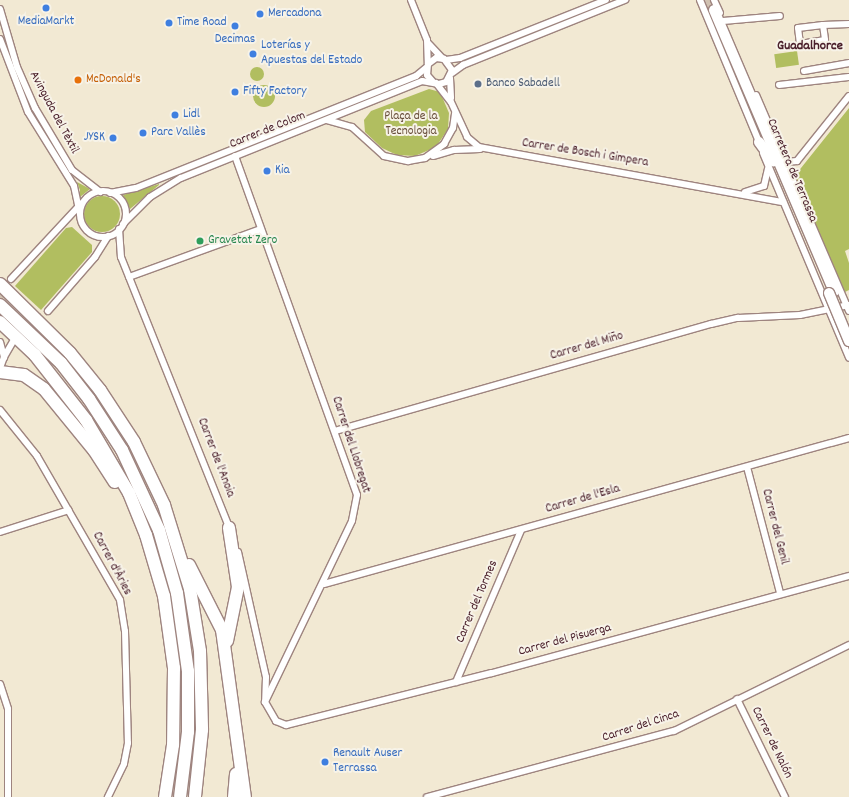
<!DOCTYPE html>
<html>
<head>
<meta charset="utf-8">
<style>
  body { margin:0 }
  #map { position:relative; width:849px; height:797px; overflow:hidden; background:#f2e9d3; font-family:Dekko,sans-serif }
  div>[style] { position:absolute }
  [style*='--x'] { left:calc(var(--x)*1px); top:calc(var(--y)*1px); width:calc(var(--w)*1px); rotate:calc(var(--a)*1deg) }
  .green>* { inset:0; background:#b1be60; transform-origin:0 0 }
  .round { border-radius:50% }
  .minor-tunnel>* { height:6px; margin-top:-3px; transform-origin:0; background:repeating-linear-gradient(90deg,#d0c1b1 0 6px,transparent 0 9px) }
  .primary-tunnel>* { height:10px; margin-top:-5px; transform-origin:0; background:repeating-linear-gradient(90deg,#d0c1b1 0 10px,transparent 0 15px) }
  .roads { filter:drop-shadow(1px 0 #9e847f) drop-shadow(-1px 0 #9e847f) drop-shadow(0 1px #9e847f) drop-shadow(0 -1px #9e847f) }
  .minor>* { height:6px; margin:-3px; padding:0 3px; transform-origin:3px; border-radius:3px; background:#fff }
  .minor>.ring { margin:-3px; padding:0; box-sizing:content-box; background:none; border:6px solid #fff; border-radius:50% }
  .primary>* { height:10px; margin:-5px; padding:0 5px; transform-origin:5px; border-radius:5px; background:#fff }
  .motorway>* { height:12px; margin:-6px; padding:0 6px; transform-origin:6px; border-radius:6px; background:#fff }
  .bridges { filter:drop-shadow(1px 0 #9e847f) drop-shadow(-1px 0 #9e847f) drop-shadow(0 1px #9e847f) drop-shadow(0 -1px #9e847f) }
  .primary-bridge>* { height:10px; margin:-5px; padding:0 5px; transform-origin:5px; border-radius:5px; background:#fff }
  .dots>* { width:11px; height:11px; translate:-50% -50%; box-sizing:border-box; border:2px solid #f7f3e8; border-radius:50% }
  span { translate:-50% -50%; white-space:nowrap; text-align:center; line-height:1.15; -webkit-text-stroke:4px #f7f3e8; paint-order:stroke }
  .shop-label { font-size:13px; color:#366cbe }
  .left { translate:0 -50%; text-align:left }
  .right { translate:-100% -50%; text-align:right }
  .food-label { font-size:13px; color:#c56008 }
  .service-label { font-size:13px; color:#4e5e75 }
  .street-label { font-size:13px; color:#4a1f2b }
  .park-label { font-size:13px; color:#694f3b }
  .leisure-label { font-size:13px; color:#27864d }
  .neighbourhood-label { font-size:14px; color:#4a1f2b; font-weight:700 }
</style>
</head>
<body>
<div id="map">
  <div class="green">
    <div style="left:797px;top:51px;width:14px;height:23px;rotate:82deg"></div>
    <div class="round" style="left:250px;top:67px;width:14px;height:14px"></div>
    <div class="round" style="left:253px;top:85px;width:22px;height:22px"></div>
    <div style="clip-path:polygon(429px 89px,440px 92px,449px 113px,448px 129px,436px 147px,415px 156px,397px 155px,382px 148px,365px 132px,364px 120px,371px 111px)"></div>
    <div style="clip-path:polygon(849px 108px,849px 249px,845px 251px,849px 263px,849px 290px,845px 292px,796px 180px,797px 173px)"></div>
    <div style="clip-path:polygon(77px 182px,90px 189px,80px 197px,80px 190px)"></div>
    <div style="clip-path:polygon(159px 184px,159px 185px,130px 209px,123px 195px)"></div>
    <div class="round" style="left:84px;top:196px;width:36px;height:36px"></div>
    <div style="clip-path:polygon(72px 227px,92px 245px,92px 252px,41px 310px,15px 286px,66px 228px)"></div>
  </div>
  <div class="minor-tunnel">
    <div style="--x:0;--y:298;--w:22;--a:-60"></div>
    <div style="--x:24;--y:331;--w:31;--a:-40"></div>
  </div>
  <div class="primary-tunnel">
    <div style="--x:705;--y:0;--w:13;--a:67"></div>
  </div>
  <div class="roads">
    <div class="minor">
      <div style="--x:411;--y:0;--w:43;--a:68.2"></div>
      <div style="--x:427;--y:40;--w:24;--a:88"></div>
      <div style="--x:700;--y:0;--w:156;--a:67.4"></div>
      <div style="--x:714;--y:0;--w:14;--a:65"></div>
      <div style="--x:0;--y:9;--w:60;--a:73.7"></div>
      <div style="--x:17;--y:67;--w:45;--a:66.3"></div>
      <div style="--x:35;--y:108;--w:72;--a:59.2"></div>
      <div style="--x:72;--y:170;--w:36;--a:38"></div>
      <div style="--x:723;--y:21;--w:57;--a:-5"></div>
      <div style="--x:823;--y:25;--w:15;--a:82"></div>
      <div style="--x:825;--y:40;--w:25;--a:171"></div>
      <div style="--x:800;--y:44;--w:16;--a:-97"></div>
      <div style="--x:798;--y:28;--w:25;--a:-7"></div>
      <div style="--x:823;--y:25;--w:26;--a:-2"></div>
      <div style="--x:0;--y:39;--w:78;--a:69"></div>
      <div style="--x:28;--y:112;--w:87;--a:58.1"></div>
      <div style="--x:74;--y:186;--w:29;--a:78"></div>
      <div style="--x:428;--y:43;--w:21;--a:47"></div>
      <div style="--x:446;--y:60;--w:14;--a:-8"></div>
      <div style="--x:460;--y:58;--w:157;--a:-21.7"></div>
      <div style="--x:804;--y:71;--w:46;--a:-10.1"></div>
      <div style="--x:452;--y:73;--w:14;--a:-36"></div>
      <div style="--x:463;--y:65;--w:175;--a:-21.9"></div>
      <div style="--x:450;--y:78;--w:20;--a:87"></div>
      <div style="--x:436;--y:83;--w:24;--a:52"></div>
      <div style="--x:451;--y:102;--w:38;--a:65"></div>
      <div style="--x:467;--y:137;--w:16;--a:40"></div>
      <div style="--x:479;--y:147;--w:309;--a:10.3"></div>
      <div style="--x:779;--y:85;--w:70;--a:-6.5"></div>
      <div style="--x:756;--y:95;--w:235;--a:66.7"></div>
      <div style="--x:327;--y:120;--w:26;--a:16"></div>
      <div style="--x:352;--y:127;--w:43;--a:42.2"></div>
      <div style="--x:384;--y:156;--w:25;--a:12"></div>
      <div style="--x:408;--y:161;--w:17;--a:-10"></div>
      <div style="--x:425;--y:158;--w:24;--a:-36"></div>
      <div style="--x:444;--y:144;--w:18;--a:-61"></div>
      <div style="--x:453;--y:128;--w:15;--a:-82"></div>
      <div style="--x:763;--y:153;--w:222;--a:67.2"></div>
      <div style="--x:235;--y:156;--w:360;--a:70.2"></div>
      <div style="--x:357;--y:495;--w:26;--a:101"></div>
      <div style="--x:352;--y:521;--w:201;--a:115.7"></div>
      <div style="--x:265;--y:702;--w:22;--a:60"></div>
      <div style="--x:276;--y:721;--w:11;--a:22"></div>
      <div style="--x:286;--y:725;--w:212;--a:-14.2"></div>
      <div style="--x:492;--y:673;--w:370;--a:-15.2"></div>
      <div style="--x:433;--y:156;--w:22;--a:-16"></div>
      <div style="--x:454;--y:150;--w:26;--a:-2"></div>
      <div style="--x:786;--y:162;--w:11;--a:-5"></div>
      <div style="--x:797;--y:161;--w:83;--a:-51.3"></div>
      <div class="ring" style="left:80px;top:191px;width:40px;height:40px"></div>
      <div style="--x:745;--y:192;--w:20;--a:-18"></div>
      <div style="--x:764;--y:186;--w:18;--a:-77"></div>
      <div style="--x:110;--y:193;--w:26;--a:-11"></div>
      <div style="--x:136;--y:188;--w:302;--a:-21.8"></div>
      <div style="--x:416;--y:76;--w:14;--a:-39"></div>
      <div style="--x:123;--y:224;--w:38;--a:-45"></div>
      <div style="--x:150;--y:197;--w:36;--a:-32"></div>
      <div style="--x:181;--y:178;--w:260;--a:-21.9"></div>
      <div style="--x:422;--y:81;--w:17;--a:10"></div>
      <div style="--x:439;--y:84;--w:7;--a:-16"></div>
      <div style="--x:446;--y:82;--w:13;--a:-63"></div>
      <div style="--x:452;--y:70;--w:14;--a:-126"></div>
      <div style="--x:444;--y:59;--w:8;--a:-173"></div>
      <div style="--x:436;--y:58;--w:10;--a:143"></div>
      <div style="--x:428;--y:64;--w:11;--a:95"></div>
      <div style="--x:427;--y:75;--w:9;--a:49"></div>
      <div style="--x:119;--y:229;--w:28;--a:86"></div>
      <div style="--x:121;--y:257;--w:294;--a:68.2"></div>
      <div style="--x:129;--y:277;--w:140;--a:-20"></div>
      <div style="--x:11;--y:279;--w:103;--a:-47"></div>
      <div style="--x:48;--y:311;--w:72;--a:-49"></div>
      <div style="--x:95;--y:257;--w:25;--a:-58"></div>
      <div style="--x:0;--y:342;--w:16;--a:75"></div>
      <div style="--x:4;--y:357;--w:12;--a:110"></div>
      <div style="--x:4;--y:357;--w:20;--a:-60"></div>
      <div style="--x:0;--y:410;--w:59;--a:51.2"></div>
      <div style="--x:37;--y:456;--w:166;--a:60"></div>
      <div style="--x:120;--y:600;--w:31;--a:81"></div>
      <div style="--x:125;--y:631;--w:112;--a:88.5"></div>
      <div style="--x:128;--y:743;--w:21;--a:101"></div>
      <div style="--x:124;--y:764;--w:37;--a:116"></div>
      <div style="--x:335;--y:431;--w:391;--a:-15.9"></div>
      <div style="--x:711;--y:324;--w:28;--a:-13"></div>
      <div style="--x:738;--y:318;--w:62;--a:-2.8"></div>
      <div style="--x:800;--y:315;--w:50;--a:-11.5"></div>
      <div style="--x:747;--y:467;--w:130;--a:75.3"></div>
      <div style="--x:0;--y:532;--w:72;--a:-17.7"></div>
      <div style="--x:238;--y:552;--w:128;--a:77.4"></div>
      <div style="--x:266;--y:677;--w:23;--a:92"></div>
      <div style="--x:324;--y:584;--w:545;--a:-15.54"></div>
      <div style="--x:456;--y:682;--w:165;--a:-66.8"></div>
      <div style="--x:0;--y:684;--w:26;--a:72"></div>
      <div style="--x:8;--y:709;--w:88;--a:90"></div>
      <div style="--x:737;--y:699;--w:109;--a:63.9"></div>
      <div style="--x:427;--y:797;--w:256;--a:-15"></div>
      <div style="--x:674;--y:731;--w:195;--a:-26.2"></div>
    </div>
    <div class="primary">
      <div style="--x:714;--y:10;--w:306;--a:66.9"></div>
      <div style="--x:759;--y:142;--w:24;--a:54"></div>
    </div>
    <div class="motorway">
      <div style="--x:0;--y:284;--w:98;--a:44.6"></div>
      <div style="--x:70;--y:353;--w:48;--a:51"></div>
      <div style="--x:100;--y:390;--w:62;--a:56.8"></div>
      <div style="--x:134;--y:442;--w:70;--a:64.5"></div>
      <div style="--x:164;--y:505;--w:88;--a:72.8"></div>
      <div style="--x:190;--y:589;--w:63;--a:80.8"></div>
      <div style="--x:200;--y:651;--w:79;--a:88.5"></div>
      <div style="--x:202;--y:730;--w:67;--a:96"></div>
      <div style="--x:0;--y:305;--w:84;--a:43.6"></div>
      <div style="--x:61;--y:363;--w:46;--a:52.1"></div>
      <div style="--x:89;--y:399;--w:61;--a:57.1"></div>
      <div style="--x:122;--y:450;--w:88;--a:65.2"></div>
      <div style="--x:159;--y:530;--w:66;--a:74.1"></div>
      <div style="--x:177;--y:593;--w:79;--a:82"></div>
      <div style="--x:188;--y:671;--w:61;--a:90"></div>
      <div style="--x:188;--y:732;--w:65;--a:97"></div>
      <div style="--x:0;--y:322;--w:48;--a:43.3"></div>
      <div style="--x:35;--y:355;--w:83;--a:51.9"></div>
      <div style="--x:86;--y:420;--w:85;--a:59.5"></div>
      <div style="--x:129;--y:493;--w:45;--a:68"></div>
      <div style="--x:146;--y:535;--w:64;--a:73.6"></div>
      <div style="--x:164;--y:596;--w:73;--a:82.1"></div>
      <div style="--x:174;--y:668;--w:77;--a:90.7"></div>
      <div style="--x:173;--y:745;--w:53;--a:98.7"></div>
      <div style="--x:0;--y:372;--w:24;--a:7"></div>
      <div style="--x:24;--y:375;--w:24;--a:35"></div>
      <div style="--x:44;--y:389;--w:79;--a:50.7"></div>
      <div style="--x:94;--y:450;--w:38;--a:57"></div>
      <div style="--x:189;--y:565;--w:73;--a:63.1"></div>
      <div style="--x:222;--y:630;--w:169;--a:82.2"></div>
      <div style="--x:227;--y:641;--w:55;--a:-78.5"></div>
      <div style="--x:238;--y:587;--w:60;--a:-98.7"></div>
      <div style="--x:234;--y:797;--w:23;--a:-85"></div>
    </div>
  </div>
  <div class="bridges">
    <div class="primary-bridge">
      <div style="--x:829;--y:293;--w:52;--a:67.4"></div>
    </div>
  </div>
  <div class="dots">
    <div style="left:46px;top:8px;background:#3f7fe0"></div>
    <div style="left:260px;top:14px;background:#3f7fe0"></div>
    <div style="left:169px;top:23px;background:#3f7fe0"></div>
    <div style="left:235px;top:26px;background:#3f7fe0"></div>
    <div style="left:253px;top:54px;background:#3f7fe0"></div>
    <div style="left:78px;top:80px;background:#e8710a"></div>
    <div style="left:478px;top:84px;background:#5c6f8a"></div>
    <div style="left:235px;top:92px;background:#3f7fe0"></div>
    <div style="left:175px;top:115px;background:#3f7fe0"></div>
    <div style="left:143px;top:133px;background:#3f7fe0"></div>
    <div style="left:113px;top:138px;background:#3f7fe0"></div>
    <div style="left:267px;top:171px;background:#3f7fe0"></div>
    <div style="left:200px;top:241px;background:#2e9e5b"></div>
    <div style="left:325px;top:762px;background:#3f7fe0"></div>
  </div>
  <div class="shop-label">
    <span class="left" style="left:268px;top:14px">Mercadona</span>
    <span style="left:46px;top:22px">MediaMarkt</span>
    <span class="left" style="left:177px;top:23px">Time Road</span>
    <span style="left:235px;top:40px">Decimas</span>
    <span class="left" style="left:261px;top:54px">Loterías y<br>Apuestas del Estado</span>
    <span class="left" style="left:243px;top:92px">Fifty Factory</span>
    <span class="left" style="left:183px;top:115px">Lidl</span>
    <span class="left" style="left:151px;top:133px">Parc Vallès</span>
    <span class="right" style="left:105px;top:138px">JYSK</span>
    <span class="left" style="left:275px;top:171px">Kia</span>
    <span class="left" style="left:333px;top:762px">Renault Auser<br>Terrassa</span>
  </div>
  <div class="food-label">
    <span class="left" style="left:86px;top:80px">McDonald's</span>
  </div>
  <div class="service-label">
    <span class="left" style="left:486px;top:84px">Banco Sabadell</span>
  </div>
  <div class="street-label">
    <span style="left:53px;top:113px;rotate:62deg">Avinguda del Tèxtil</span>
    <span style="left:268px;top:131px;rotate:-22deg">Carrer de Colom</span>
    <span style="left:585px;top:154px;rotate:9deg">Carrer de Bosch i Gimpera</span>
    <span style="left:791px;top:171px;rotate:67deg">Carretera de Terrassa</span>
    <span style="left:587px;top:347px;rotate:-16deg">Carrer del Miño</span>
    <span style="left:350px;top:445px;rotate:72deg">Carrer del Llobregat</span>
    <span style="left:215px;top:458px;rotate:69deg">Carrer de l'Anoia</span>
    <span style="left:583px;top:500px;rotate:-16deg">Carrer de l'Esla</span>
    <span style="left:774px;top:527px;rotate:76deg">Carrer del Genil</span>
    <span style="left:111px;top:564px;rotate:62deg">Carrer d'Àries</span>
    <span style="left:478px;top:602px;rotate:-67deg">Carrer del Tormes</span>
    <span style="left:565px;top:641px;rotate:-15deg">Carrer del Pisuerga</span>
    <span style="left:641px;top:727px;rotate:-18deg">Carrer del Cinca</span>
    <span style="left:771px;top:743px;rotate:64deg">Carrer de Nalón</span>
  </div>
  <div class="park-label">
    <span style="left:411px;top:125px">Plaça de la<br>Tecnologia</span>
  </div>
  <div class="leisure-label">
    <span class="left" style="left:208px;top:241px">Gravetat Zero</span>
  </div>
  <div class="neighbourhood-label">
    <span style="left:810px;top:46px">Guadalhorce</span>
  </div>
</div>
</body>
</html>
